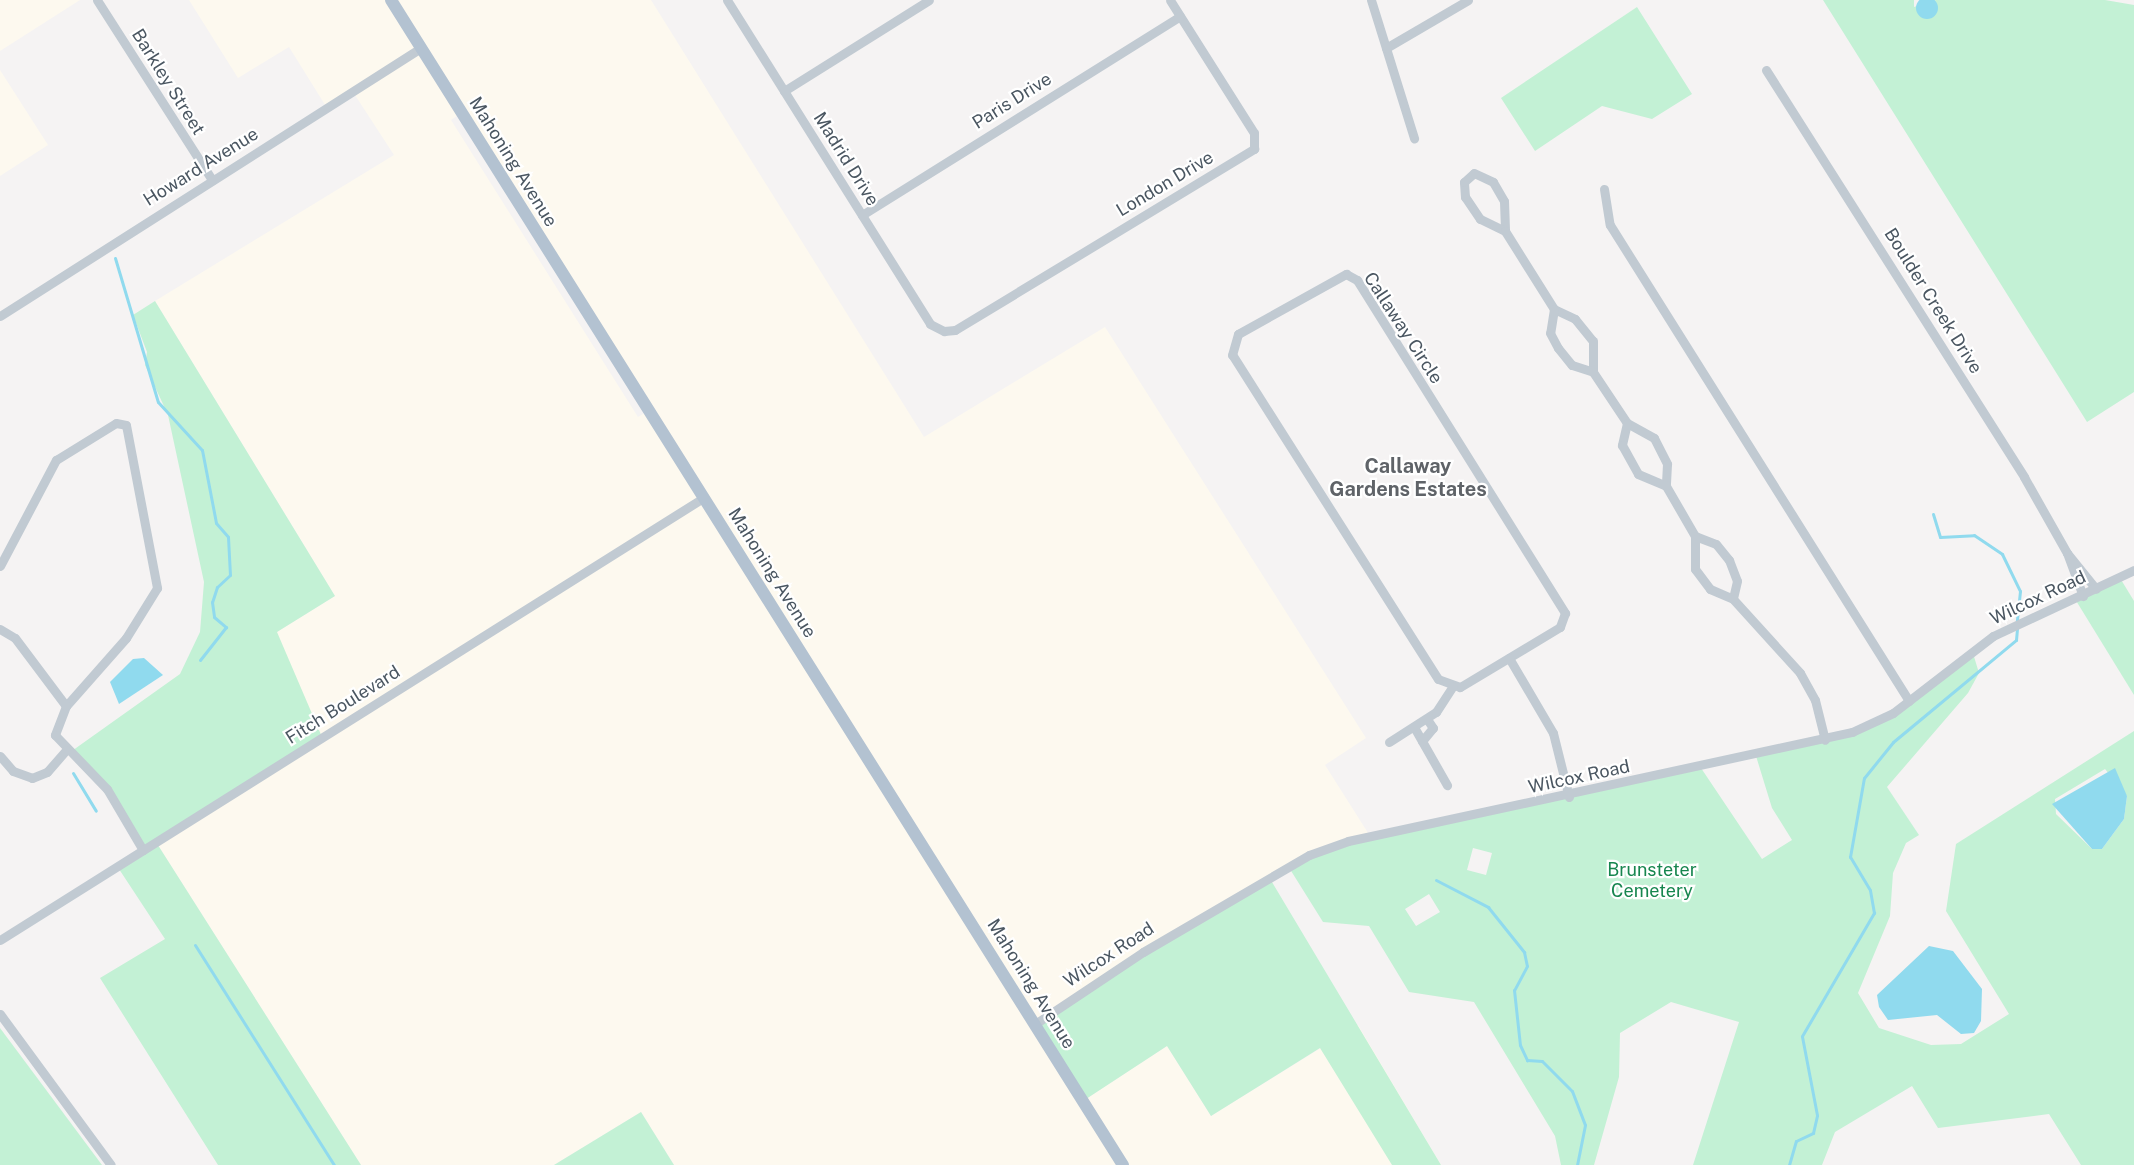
<!DOCTYPE html>
<html>
<head>
<meta charset="utf-8">
<style>
  body { margin:0 }
  #map { position:relative; width:2134px; height:1165px; overflow:hidden; background:#f5f3f3; font-family:"Public Sans",sans-serif }
  div>[style] { position:absolute }
  [style*='--x'] { left:calc(var(--x)*1px); top:calc(var(--y)*1px); width:calc(var(--w)*1px); rotate:calc(var(--a)*1deg) }
  .commercial>* { inset:0; background:#fdf9ef }
  .green>* { inset:0; background:#c3f1d5 }
  .water>* { inset:0; background:#90daee }
  .round { border-radius:50% }
  .stream>* { height:3px; margin:-1.5px; padding:0 1.5px; transform-origin:1.5px; border-radius:1.5px; background:#90daee }
  .minor>* { height:9px; margin:-4.5px; padding:0 4.5px; transform-origin:4.5px; border-radius:4.5px; background:#c1cad2 }
  .major>* { height:12px; margin:-6px; padding:0 6px; transform-origin:6px; border-radius:6px; background:#b3c2d1 }
  span { translate:-50% -50%; white-space:nowrap; text-align:center; line-height:1.15; -webkit-text-stroke:4.5px #fff; paint-order:stroke }
  .street-label { font-size:18px; color:#4a5661 }
  .park-label { font-size:18px; color:#17864f }
  .neighbourhood-label { font-size:20px; color:#5f6368; font-weight:700 }
</style>
</head>
<body>
<div id="map">
  <div class="commercial">
    <div style="clip-path:polygon(0 0,80px 0,0 51px)"></div>
    <div style="clip-path:polygon(evenodd,189px 0,651px 0,924px 437px,1105px 327px,1366px 738px,1325px 765px,1370px 836px,1269px 877px,1083px 1101px,1167px 1046px,1211px 1116px,1358px 1025px,1441px 1165px,674px 1165px,641px 1112px,554px 1165px,361px 1165px,156px 842px,277px 632px,335px 596px,155px 301px,394px 155px,353px 92px,327px 108px,289px 47px,238px 78px,189px 0,461px 113px,648px 411px,638px 417px,451px 120px,461px 113px)"></div>
    <div style="clip-path:polygon(0 70px,48px 145px,0 176px)"></div>
  </div>
  <div class="green">
    <div style="clip-path:polygon(1823px 0,1914px 0,1914px 7px,1936px 0,2105px 0,2134px 5px,2134px 392px,2087px 422px)"></div>
    <div style="clip-path:polygon(1637px 7px,1692px 94px,1652px 119px,1602px 106px,1535px 151px,1501px 98px)"></div>
    <div style="clip-path:polygon(155px 301px,335px 596px,277px 632px,322px 737px,156px 842px,361px 1165px,218px 1165px,100px 978px,165px 939px,117px 866px,143px 850px,107px 789px,69px 753px,180px 674px,200px 632px,204px 582px,168px 415px,145px 365px,147px 352px,133px 315px)"></div>
    <div style="clip-path:polygon(2120px 578px,2134px 601px,2134px 695px,2075px 599px)"></div>
    <div style="clip-path:polygon(evenodd,1972px 650px,1979px 673px,1968px 693px,1887px 787px,1919px 835px,1906px 843px,1893px 873px,1890px 916px,1858px 993px,1879px 1028px,1931px 1045px,1961px 1044px,2009px 1014px,1946px 911px,1956px 844px,2134px 731px,2134px 1165px,2081px 1165px,2049px 1114px,1938px 1128px,1912px 1086px,1835px 1132px,1822px 1165px,1693px 1165px,1739px 1022px,1671px 1002px,1620px 1033px,1619px 1077px,1594px 1165px,1561px 1165px,1555px 1136px,1474px 1002px,1409px 992px,1369px 926px,1323px 922px,1288px 866px,1329px 847px,1701px 768px,1762px 859px,1792px 840px,1772px 808px,1756px 756px,1875px 723px,1972px 650px,2105px 769px,2127px 796px,2124px 819px,2102px 849px,2092px 849px,2056px 814px,2055px 799px,2105px 769px,1972px 650px,1473px 848px,1492px 853px,1486px 875px,1467px 870px,1473px 848px,1972px 650px,1429px 894px,1440px 912px,1416px 926px,1405px 909px,1429px 894px)"></div>
    <div style="clip-path:polygon(1269px 877px,1441px 1165px,1392px 1165px,1320px 1048px,1211px 1116px,1167px 1046px,1083px 1101px,1035px 1024px)"></div>
    <div style="clip-path:polygon(0 1028px,102px 1165px,0 1165px)"></div>
    <div style="clip-path:polygon(641px 1112px,674px 1165px,554px 1165px)"></div>
  </div>
  <div class="water">
    <div class="round" style="left:1916px;top:-3px;width:22px;height:22px"></div>
    <div style="clip-path:polygon(144px 658px,163px 675px,119px 704px,110px 682px,133px 659px)"></div>
    <div style="clip-path:polygon(2115px 768px,2127px 796px,2124px 819px,2102px 849px,2092px 849px,2052px 804px)"></div>
    <div style="clip-path:polygon(1929px 946px,1953px 951px,1982px 989px,1981px 1021px,1974px 1033px,1961px 1034px,1937px 1015px,1888px 1020px,1879px 1007px,1877px 995px)"></div>
  </div>
  <div class="stream">
    <div style="--x:115;--y:258;--w:150;--a:73.4"></div>
    <div style="--x:158;--y:402;--w:65;--a:47.5"></div>
    <div style="--x:202;--y:450;--w:74;--a:79.1"></div>
    <div style="--x:216;--y:523;--w:18;--a:49"></div>
    <div style="--x:228;--y:537;--w:38;--a:87"></div>
    <div style="--x:230;--y:575;--w:18;--a:137"></div>
    <div style="--x:217;--y:587;--w:16;--a:108"></div>
    <div style="--x:212;--y:602;--w:15;--a:82"></div>
    <div style="--x:214;--y:617;--w:16;--a:40"></div>
    <div style="--x:226;--y:627;--w:42;--a:128.2"></div>
    <div style="--x:1933;--y:514;--w:24;--a:73"></div>
    <div style="--x:1940;--y:537;--w:34;--a:-3"></div>
    <div style="--x:1974;--y:535;--w:34;--a:34"></div>
    <div style="--x:2002;--y:554;--w:41;--a:64.1"></div>
    <div style="--x:2020;--y:591;--w:30;--a:96"></div>
    <div style="--x:73;--y:773;--w:44;--a:58.8"></div>
    <div style="--x:1436;--y:880;--w:59;--a:27.4"></div>
    <div style="--x:1488;--y:907;--w:58;--a:51.3"></div>
    <div style="--x:1524;--y:952;--w:14;--a:78"></div>
    <div style="--x:1527;--y:966;--w:27;--a:118"></div>
    <div style="--x:1514;--y:990;--w:55;--a:83.8"></div>
    <div style="--x:1520;--y:1045;--w:17;--a:65"></div>
    <div style="--x:1527;--y:1060;--w:15;--a:4"></div>
    <div style="--x:1542;--y:1061;--w:42;--a:45"></div>
    <div style="--x:1572;--y:1091;--w:36;--a:69"></div>
    <div style="--x:1585;--y:1125;--w:41;--a:101.3"></div>
    <div style="--x:195;--y:945;--w:260;--a:57.7"></div>
    <div style="--x:1789;--y:1165;--w:25;--a:-74"></div>
    <div style="--x:1796;--y:1141;--w:19;--a:-25"></div>
    <div style="--x:1813;--y:1133;--w:18;--a:-77"></div>
    <div style="--x:1817;--y:1115;--w:80;--a:-100.8"></div>
    <div style="--x:1802;--y:1036;--w:143;--a:-59.7"></div>
    <div style="--x:1874;--y:913;--w:23;--a:-100"></div>
    <div style="--x:1870;--y:890;--w:39;--a:-121"></div>
    <div style="--x:1850;--y:857;--w:80;--a:-80"></div>
    <div style="--x:1864;--y:778;--w:46;--a:-51.1"></div>
    <div style="--x:1893;--y:742;--w:160;--a:-39.7"></div>
    <div style="--x:2016;--y:640;--w:12;--a:-85"></div>
  </div>
  <div class="minor">
    <div style="--x:97;--y:0;--w:214;--a:57.4"></div>
    <div style="--x:727;--y:0;--w:382;--a:57.9"></div>
    <div style="--x:930;--y:324;--w:16;--a:27"></div>
    <div style="--x:944;--y:331;--w:11;--a:-5"></div>
    <div style="--x:955;--y:330;--w:350;--a:-31.2"></div>
    <div style="--x:1254;--y:149;--w:16;--a:-90"></div>
    <div style="--x:1254;--y:133;--w:157;--a:-122.3"></div>
    <div style="--x:1371;--y:0;--w:145;--a:72.7"></div>
    <div style="--x:1386;--y:48;--w:95;--a:-30.3"></div>
    <div style="--x:1766;--y:70;--w:482;--a:57.6"></div>
    <div style="--x:2024;--y:477;--w:87;--a:60.5"></div>
    <div style="--x:2067;--y:553;--w:46;--a:69.6"></div>
    <div style="--x:784;--y:91;--w:171;--a:-32.1"></div>
    <div style="--x:1474;--y:173;--w:21;--a:25"></div>
    <div style="--x:1493;--y:182;--w:22;--a:60"></div>
    <div style="--x:1504;--y:201;--w:30;--a:88"></div>
    <div style="--x:1505;--y:231;--w:28;--a:-154"></div>
    <div style="--x:1480;--y:219;--w:27;--a:-124"></div>
    <div style="--x:1465;--y:197;--w:15;--a:-94"></div>
    <div style="--x:1464;--y:182;--w:13;--a:-42"></div>
    <div style="--x:1604;--y:189;--w:36;--a:81"></div>
    <div style="--x:1610;--y:225;--w:562;--a:57.86"></div>
    <div style="--x:862;--y:215;--w:375;--a:-32"></div>
    <div style="--x:1505;--y:231;--w:92;--a:57.9"></div>
    <div style="--x:1554;--y:309;--w:23;--a:25"></div>
    <div style="--x:1575;--y:319;--w:28;--a:51"></div>
    <div style="--x:1593;--y:341;--w:31;--a:90"></div>
    <div style="--x:1346;--y:274;--w:13;--a:29"></div>
    <div style="--x:1357;--y:280;--w:393;--a:58"></div>
    <div style="--x:1565;--y:613;--w:15;--a:110"></div>
    <div style="--x:1560;--y:627;--w:117;--a:149"></div>
    <div style="--x:1460;--y:687;--w:23;--a:-160"></div>
    <div style="--x:1438;--y:679;--w:384;--a:-122.4"></div>
    <div style="--x:1232;--y:355;--w:22;--a:-74"></div>
    <div style="--x:1238;--y:334;--w:124;--a:-29.1"></div>
    <div style="--x:1554;--y:309;--w:24;--a:99"></div>
    <div style="--x:1550;--y:333;--w:17;--a:62"></div>
    <div style="--x:1558;--y:348;--w:22;--a:51"></div>
    <div style="--x:1572;--y:365;--w:22;--a:18"></div>
    <div style="--x:1593;--y:372;--w:61;--a:56.3"></div>
    <div style="--x:1627;--y:423;--w:31;--a:29"></div>
    <div style="--x:1654;--y:438;--w:29;--a:63"></div>
    <div style="--x:1667;--y:464;--w:22;--a:93"></div>
    <div style="--x:1666;--y:486;--w:58;--a:59.9"></div>
    <div style="--x:1695;--y:536;--w:22;--a:21"></div>
    <div style="--x:1716;--y:544;--w:21;--a:51"></div>
    <div style="--x:1729;--y:560;--w:22;--a:69"></div>
    <div style="--x:1737;--y:581;--w:18;--a:103"></div>
    <div style="--x:0;--y:316;--w:499;--a:-32.5"></div>
    <div style="--x:1627;--y:423;--w:23;--a:103"></div>
    <div style="--x:1622;--y:445;--w:33;--a:61"></div>
    <div style="--x:1638;--y:474;--w:30;--a:23"></div>
    <div style="--x:1695;--y:536;--w:33;--a:90"></div>
    <div style="--x:1695;--y:569;--w:25;--a:53"></div>
    <div style="--x:1710;--y:589;--w:25;--a:23"></div>
    <div style="--x:1733;--y:599;--w:100;--a:47.8"></div>
    <div style="--x:1800;--y:673;--w:31;--a:61"></div>
    <div style="--x:1815;--y:700;--w:41;--a:76"></div>
    <div style="--x:2067;--y:553;--w:46;--a:51.1"></div>
    <div style="--x:0;--y:566;--w:120;--a:-62.2"></div>
    <div style="--x:56;--y:460;--w:70;--a:-31.7"></div>
    <div style="--x:116;--y:423;--w:10;--a:11"></div>
    <div style="--x:126;--y:425;--w:166;--a:79.2"></div>
    <div style="--x:157;--y:588;--w:59;--a:121.8"></div>
    <div style="--x:126;--y:638;--w:91;--a:131.4"></div>
    <div style="--x:66;--y:706;--w:31;--a:111"></div>
    <div style="--x:55;--y:735;--w:75;--a:46.1"></div>
    <div style="--x:107;--y:789;--w:71;--a:59.5"></div>
    <div style="--x:0;--y:629;--w:17;--a:31"></div>
    <div style="--x:15;--y:638;--w:85;--a:53.1"></div>
    <div style="--x:1509;--y:658;--w:87;--a:59.6"></div>
    <div style="--x:1553;--y:733;--w:66;--a:76"></div>
    <div style="--x:1414;--y:727;--w:67;--a:60.4"></div>
    <div style="--x:1422;--y:741;--w:17;--a:-50"></div>
    <div style="--x:1433;--y:728;--w:11;--a:-124"></div>
    <div style="--x:1389;--y:742;--w:56;--a:-32.6"></div>
    <div style="--x:1436;--y:712;--w:30;--a:-57"></div>
    <div style="--x:0;--y:756;--w:20;--a:49"></div>
    <div style="--x:13;--y:771;--w:20;--a:20"></div>
    <div style="--x:32;--y:778;--w:16;--a:-22"></div>
    <div style="--x:47;--y:772;--w:29;--a:-49"></div>
    <div style="--x:0;--y:940;--w:830;--a:-32.16"></div>
    <div style="--x:0;--y:1014;--w:187;--a:53.7"></div>
    <div style="--x:1035;--y:1024;--w:130;--a:-33.7"></div>
    <div style="--x:1143;--y:952;--w:192;--a:-30.3"></div>
    <div style="--x:1309;--y:855;--w:41;--a:-19.7"></div>
    <div style="--x:1348;--y:841;--w:516;--a:-12.2"></div>
    <div style="--x:1852;--y:732;--w:45;--a:-24.9"></div>
    <div style="--x:1893;--y:713;--w:126;--a:-37.6"></div>
    <div style="--x:1993;--y:636;--w:156;--a:-25.1"></div>
  </div>
  <div class="major">
    <div style="--x:391;--y:0;--w:1376;--a:57.86"></div>
  </div>
  <div class="street-label">
    <span style="left:168px;top:82px;rotate:58deg">Barkley Street</span>
    <span style="left:1012px;top:101px;rotate:-32deg">Paris Drive</span>
    <span style="left:846px;top:159px;rotate:58deg">Madrid Drive</span>
    <span style="left:513px;top:162px;rotate:58deg">Mahoning Avenue</span>
    <span style="left:201px;top:167px;rotate:-32deg">Howard Avenue</span>
    <span style="left:1165px;top:184px;rotate:-31deg">London Drive</span>
    <span style="left:1933px;top:301px;rotate:58deg">Boulder Creek Drive</span>
    <span style="left:1403px;top:328px;rotate:57deg">Callaway Circle</span>
    <span style="left:772px;top:573px;rotate:58deg">Mahoning Avenue</span>
    <span style="left:2038px;top:598px;rotate:-25deg">Wilcox Road</span>
    <span style="left:343px;top:705px;rotate:-32deg">Fitch Boulevard</span>
    <span style="left:1579px;top:777px;rotate:-12deg">Wilcox Road</span>
    <span style="left:1109px;top:955px;rotate:-33deg">Wilcox Road</span>
    <span style="left:1031px;top:984px;rotate:58deg">Mahoning Avenue</span>
  </div>
  <div class="park-label">
    <span style="left:1652px;top:881px">Brunsteter<br>Cemetery</span>
  </div>
  <div class="neighbourhood-label">
    <span style="left:1408px;top:478px">Callaway<br>Gardens Estates</span>
  </div>
</div>
</body>
</html>
